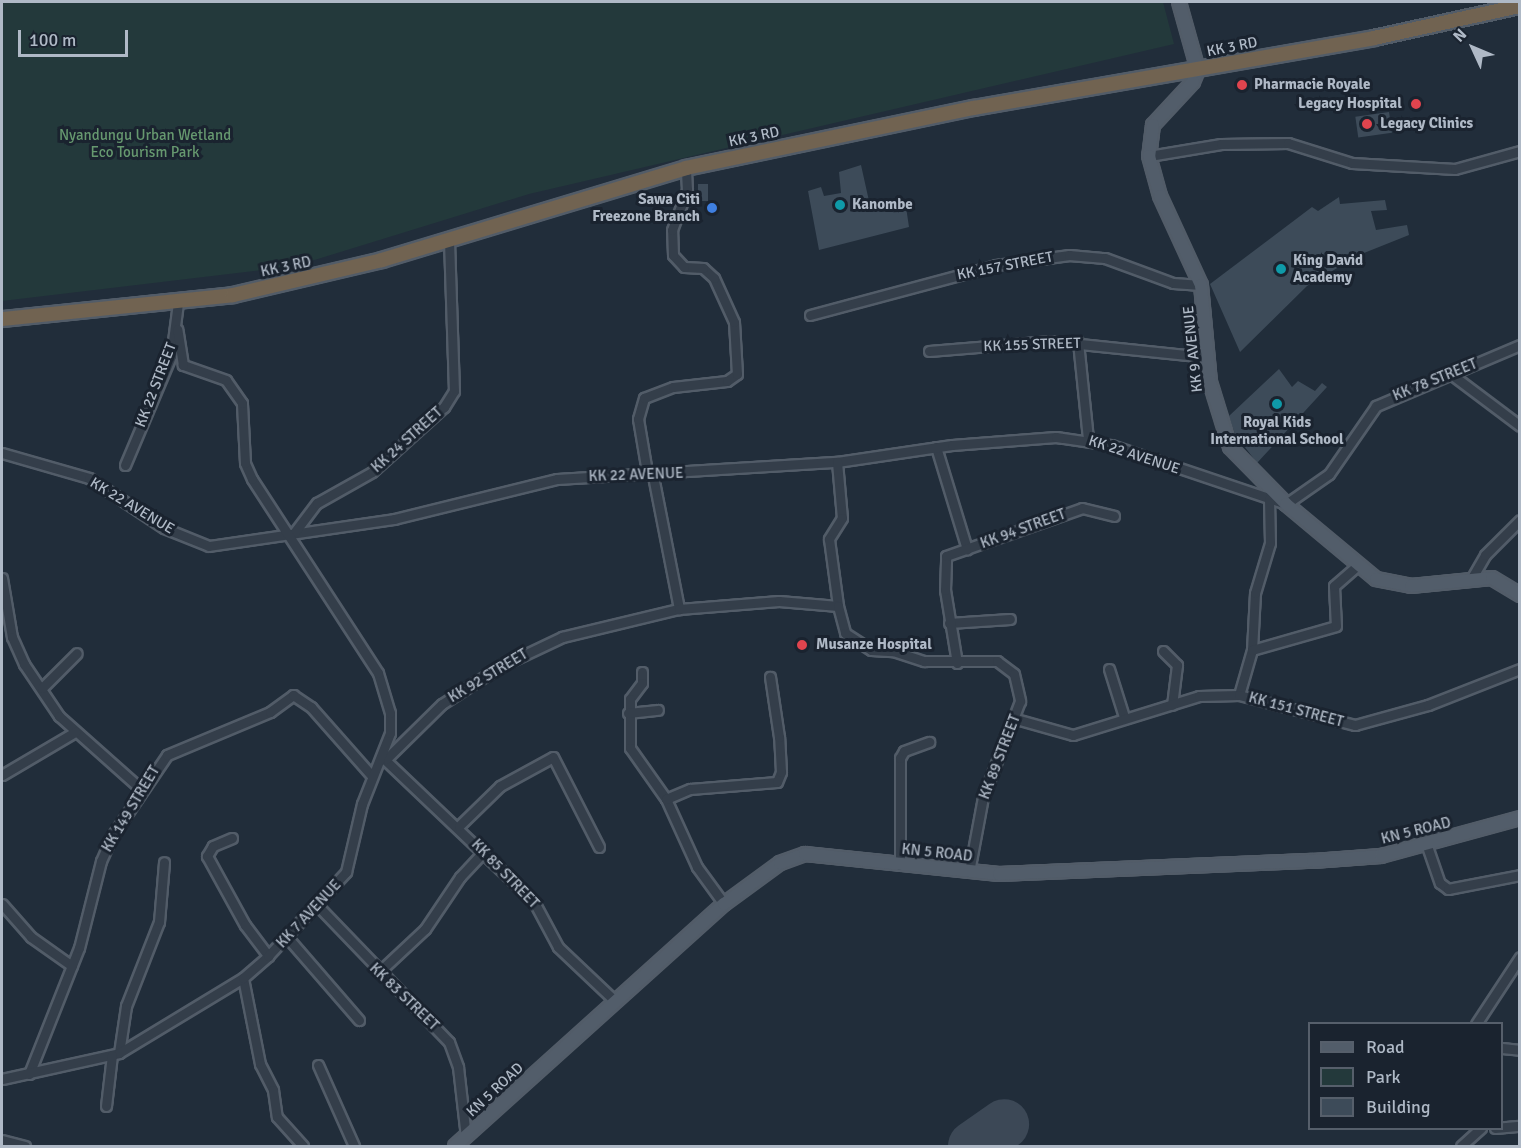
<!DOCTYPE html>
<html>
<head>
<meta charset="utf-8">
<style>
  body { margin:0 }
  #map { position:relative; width:1521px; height:1148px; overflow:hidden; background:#212d3a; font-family:Signika,sans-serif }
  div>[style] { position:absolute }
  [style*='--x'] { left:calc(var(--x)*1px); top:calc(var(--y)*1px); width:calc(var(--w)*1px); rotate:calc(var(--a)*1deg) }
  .green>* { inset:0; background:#23393b }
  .runway>* { height:50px; margin:-25px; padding:0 25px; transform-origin:25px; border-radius:25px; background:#3c4856 }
  .building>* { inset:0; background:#3d4b59; transform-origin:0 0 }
  .roads { filter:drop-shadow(2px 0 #525c68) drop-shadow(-2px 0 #525c68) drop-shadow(0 2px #525c68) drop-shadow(0 -2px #525c68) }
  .minor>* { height:9px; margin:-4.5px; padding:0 4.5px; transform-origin:4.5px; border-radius:4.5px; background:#343e4a }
  .major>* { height:12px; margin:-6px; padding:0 6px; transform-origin:6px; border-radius:6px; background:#525d6a }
  .highway>* { height:14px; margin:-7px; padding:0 7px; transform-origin:7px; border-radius:7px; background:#716351 }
  .dots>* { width:16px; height:16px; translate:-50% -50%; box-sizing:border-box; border:3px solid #1a232f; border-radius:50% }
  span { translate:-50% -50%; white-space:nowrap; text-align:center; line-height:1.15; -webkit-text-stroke:6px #1a232f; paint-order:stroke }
  .street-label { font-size:15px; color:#afb9c6 }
  .poi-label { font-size:15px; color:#afb9c6; font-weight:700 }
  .left { translate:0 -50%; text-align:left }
  .right { translate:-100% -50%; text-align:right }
  .park-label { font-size:15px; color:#66986f }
  .frame { position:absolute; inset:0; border:3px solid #afb9c6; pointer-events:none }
  .legend { position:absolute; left:1308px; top:1022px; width:195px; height:108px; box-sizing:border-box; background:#1a232f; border:2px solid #565f6b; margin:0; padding:8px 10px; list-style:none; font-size:18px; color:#afb9c6 }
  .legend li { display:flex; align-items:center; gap:12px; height:30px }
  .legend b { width:30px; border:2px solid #565f6b }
  .north { position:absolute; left:1443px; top:18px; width:60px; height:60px; -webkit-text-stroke:4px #1a232f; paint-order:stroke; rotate:314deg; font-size:16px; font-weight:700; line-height:24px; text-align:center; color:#afb9c6 }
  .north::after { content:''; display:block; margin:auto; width:21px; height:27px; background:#afb9c6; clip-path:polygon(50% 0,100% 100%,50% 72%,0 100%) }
  .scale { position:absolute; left:18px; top:30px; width:110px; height:27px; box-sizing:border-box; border:3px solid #afb9c6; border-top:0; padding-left:8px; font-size:18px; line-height:21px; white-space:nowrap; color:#afb9c6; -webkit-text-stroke:4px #1a232f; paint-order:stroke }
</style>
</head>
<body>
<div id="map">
  <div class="green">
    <div style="clip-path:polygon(2px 2px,1163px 2px,1174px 44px,529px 194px,295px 266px,2px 301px)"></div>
  </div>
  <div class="runway">
    <div style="--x:973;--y:1146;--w:38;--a:-35"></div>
  </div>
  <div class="building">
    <div style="left:1389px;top:112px;width:21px;height:34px;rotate:82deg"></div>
    <div style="clip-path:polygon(861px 165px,871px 210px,905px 200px,909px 227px,819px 250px,808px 191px,821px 187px,824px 196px,841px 193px,839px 172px)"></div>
    <div style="left:708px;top:184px;width:17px;height:10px;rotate:90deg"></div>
    <div style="clip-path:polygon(1339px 197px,1340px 204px,1385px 200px,1387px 210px,1371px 211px,1376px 230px,1407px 225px,1409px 235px,1359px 255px,1307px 286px,1240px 352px,1210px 284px,1312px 207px,1318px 211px)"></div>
    <div style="clip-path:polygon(1279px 369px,1292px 387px,1298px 381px,1315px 391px,1322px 383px,1327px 387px,1257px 463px,1235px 434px,1229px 416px)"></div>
  </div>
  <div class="roads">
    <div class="minor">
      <div style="--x:1149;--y:156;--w:73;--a:-9.5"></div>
      <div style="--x:1221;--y:144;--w:67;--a:-0.9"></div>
      <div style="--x:1288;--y:143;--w:67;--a:17.4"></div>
      <div style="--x:1352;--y:163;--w:103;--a:3.3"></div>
      <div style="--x:1455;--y:169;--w:67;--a:-15.5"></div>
      <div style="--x:810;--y:315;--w:193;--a:-15"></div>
      <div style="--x:996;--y:265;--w:74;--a:-7.8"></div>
      <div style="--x:1069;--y:255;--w:36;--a:5"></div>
      <div style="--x:1105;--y:258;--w:72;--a:20.2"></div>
      <div style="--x:1173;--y:283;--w:28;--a:4"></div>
      <div style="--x:1078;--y:342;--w:98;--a:84.1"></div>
      <div style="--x:929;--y:351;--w:122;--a:-4.7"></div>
      <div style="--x:1051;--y:341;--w:157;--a:5.9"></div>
      <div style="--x:1451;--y:374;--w:86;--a:37"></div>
      <div style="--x:936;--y:447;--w:107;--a:73.1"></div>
      <div style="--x:2;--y:453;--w:91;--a:16"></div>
      <div style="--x:89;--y:478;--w:90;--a:33.7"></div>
      <div style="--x:164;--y:528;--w:48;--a:21.8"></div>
      <div style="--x:209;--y:546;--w:187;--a:-8.3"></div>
      <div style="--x:394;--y:519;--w:168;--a:-13.8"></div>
      <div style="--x:557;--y:479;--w:281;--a:-3.5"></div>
      <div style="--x:837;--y:462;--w:116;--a:-8.4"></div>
      <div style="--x:952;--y:445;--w:104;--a:-4.4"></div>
      <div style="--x:1056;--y:437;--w:56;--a:8.3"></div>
      <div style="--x:1111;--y:445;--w:185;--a:18.6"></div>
      <div style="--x:1286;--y:504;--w:52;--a:-34.9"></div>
      <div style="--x:1329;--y:474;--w:83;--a:-55.3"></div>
      <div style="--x:1376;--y:406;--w:156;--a:-23"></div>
      <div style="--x:837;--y:462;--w:56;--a:84.9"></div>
      <div style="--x:842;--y:518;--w:25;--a:122"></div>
      <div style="--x:829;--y:539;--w:68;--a:82.3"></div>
      <div style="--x:125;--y:465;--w:118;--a:-67.1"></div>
      <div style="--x:171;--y:356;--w:53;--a:-82.5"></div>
      <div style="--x:647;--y:472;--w:54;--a:-99.6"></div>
      <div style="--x:638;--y:419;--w:22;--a:-74"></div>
      <div style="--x:644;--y:398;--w:31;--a:-21"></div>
      <div style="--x:673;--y:387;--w:54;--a:-6.3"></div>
      <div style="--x:727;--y:381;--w:12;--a:-35"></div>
      <div style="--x:737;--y:374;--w:52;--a:-93.3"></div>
      <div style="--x:734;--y:322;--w:48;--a:-114.4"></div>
      <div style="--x:714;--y:278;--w:15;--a:-138"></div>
      <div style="--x:703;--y:268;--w:19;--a:-177"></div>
      <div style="--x:684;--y:267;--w:16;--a:-133"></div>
      <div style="--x:673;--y:255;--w:25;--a:-92"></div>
      <div style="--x:672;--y:230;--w:43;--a:-69.4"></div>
      <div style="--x:687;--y:190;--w:22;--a:-93"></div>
      <div style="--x:653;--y:476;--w:136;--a:78.9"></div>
      <div style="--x:294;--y:533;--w:38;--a:-53"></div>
      <div style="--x:317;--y:503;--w:63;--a:-29.4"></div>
      <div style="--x:372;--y:472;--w:97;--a:-42.1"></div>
      <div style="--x:444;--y:407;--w:19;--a:-58"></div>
      <div style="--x:454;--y:391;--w:152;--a:-91.9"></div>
      <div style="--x:1473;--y:576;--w:24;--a:-60"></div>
      <div style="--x:1485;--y:555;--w:49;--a:-45"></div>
      <div style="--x:2;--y:578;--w:60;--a:80.4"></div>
      <div style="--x:12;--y:637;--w:30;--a:66"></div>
      <div style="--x:24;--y:664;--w:63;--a:56.1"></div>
      <div style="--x:59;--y:716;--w:111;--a:41.7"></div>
      <div style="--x:949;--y:623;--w:61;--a:-3.8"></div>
      <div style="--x:1252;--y:650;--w:57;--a:-87"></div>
      <div style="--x:1255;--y:593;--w:52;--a:-73.3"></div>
      <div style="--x:1270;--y:543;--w:44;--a:-91.3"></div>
      <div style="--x:1163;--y:651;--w:20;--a:45"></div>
      <div style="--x:1177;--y:665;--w:40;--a:97.1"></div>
      <div style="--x:957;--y:663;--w:74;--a:-99.3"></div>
      <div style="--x:945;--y:590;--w:34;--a:-88"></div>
      <div style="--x:946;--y:556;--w:144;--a:-19.4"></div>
      <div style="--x:1082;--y:508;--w:33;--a:14"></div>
      <div style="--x:1109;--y:669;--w:50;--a:72.6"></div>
      <div style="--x:642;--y:672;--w:11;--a:90"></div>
      <div style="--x:642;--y:683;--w:20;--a:127"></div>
      <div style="--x:630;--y:699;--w:49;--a:90"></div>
      <div style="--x:630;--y:748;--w:62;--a:54.8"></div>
      <div style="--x:42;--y:688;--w:49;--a:-45"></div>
      <div style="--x:1239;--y:695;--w:47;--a:-73.9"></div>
      <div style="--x:1252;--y:650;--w:87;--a:-15.9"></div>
      <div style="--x:1336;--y:626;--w:40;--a:-92.9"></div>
      <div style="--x:1334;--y:586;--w:29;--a:-41"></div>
      <div style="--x:628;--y:713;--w:30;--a:-6"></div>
      <div style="--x:1016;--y:719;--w:59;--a:15.7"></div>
      <div style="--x:1073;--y:735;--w:132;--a:-17.2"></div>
      <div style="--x:1199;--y:696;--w:40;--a:-1.4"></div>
      <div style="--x:1239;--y:695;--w:120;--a:14.5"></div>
      <div style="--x:1355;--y:725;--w:76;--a:-15.3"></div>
      <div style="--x:1428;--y:705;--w:99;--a:-21.4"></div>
      <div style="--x:382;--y:757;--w:210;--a:43.6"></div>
      <div style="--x:534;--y:902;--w:51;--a:61.9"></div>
      <div style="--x:558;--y:947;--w:77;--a:43.4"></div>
      <div style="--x:386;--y:759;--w:78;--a:-44.5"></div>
      <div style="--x:442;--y:704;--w:70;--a:-32.8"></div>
      <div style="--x:501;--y:666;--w:68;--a:-25.4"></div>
      <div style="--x:562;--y:637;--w:120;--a:-13.5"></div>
      <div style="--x:679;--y:609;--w:100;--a:-4.6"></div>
      <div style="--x:779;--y:601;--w:59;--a:4.8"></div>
      <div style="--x:838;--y:606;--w:28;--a:75"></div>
      <div style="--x:845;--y:633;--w:31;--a:33"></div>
      <div style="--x:871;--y:650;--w:22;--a:3"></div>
      <div style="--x:893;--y:651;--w:33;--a:18"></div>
      <div style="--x:924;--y:661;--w:73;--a:0"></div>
      <div style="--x:997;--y:661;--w:21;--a:37"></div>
      <div style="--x:1014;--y:674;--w:28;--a:77"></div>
      <div style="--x:1020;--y:701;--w:103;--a:111.1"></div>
      <div style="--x:983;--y:797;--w:76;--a:100.6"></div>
      <div style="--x:2;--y:775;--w:85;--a:-30.5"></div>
      <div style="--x:459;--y:826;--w:57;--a:-44.3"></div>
      <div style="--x:500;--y:786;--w:60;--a:-28.7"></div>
      <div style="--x:553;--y:757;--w:101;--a:62.9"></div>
      <div style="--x:232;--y:838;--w:21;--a:157"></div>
      <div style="--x:213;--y:846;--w:12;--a:121"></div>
      <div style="--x:207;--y:856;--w:79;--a:61.2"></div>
      <div style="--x:245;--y:925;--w:39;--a:53"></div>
      <div style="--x:1427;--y:846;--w:39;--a:71"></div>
      <div style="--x:1440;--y:883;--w:10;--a:37"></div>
      <div style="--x:1448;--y:889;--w:73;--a:-11"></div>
      <div style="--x:900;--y:865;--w:107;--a:-90"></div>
      <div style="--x:900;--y:758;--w:8;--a:-60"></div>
      <div style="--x:904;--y:751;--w:27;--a:-20"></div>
      <div style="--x:2;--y:904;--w:44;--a:48.7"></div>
      <div style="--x:31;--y:937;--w:50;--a:35.3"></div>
      <div style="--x:724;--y:904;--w:46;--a:-126.1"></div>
      <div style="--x:697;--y:867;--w:75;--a:-114.5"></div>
      <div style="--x:666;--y:799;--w:26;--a:-23"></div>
      <div style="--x:690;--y:789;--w:87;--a:-4.6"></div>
      <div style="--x:777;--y:782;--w:11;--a:-68"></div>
      <div style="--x:781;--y:772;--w:35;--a:-93"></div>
      <div style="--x:779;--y:737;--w:61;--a:-98.5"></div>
      <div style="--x:318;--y:906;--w:189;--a:46.1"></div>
      <div style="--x:449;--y:1042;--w:27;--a:70"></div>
      <div style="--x:458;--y:1067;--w:70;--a:83.5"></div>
      <div style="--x:287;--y:937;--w:110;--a:49.1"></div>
      <div style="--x:379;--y:972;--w:63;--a:-43.1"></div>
      <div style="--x:425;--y:929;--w:63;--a:-56.1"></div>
      <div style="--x:460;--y:877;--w:34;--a:-47"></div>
      <div style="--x:243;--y:978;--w:88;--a:78.8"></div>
      <div style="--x:260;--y:1064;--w:29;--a:63"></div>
      <div style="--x:273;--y:1090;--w:27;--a:82"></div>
      <div style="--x:277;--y:1117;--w:39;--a:48"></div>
      <div style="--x:1476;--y:1024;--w:80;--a:-56.7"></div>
      <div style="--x:1502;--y:1048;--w:18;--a:6"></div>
      <div style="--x:119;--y:1053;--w:48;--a:-81.5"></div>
      <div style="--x:126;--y:1006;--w:90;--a:-68.6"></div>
      <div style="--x:159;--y:922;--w:60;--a:-85.2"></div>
      <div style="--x:318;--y:1065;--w:89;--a:66"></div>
      <div style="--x:29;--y:1074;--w:136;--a:-68.4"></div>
      <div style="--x:79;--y:948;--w:90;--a:-75.8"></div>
      <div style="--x:101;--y:861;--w:27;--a:-66"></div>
      <div style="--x:112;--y:836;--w:98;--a:-55.8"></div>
      <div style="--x:167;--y:755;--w:112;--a:-22.7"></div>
      <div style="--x:270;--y:712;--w:29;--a:-36"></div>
      <div style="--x:293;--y:695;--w:22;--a:34"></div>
      <div style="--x:311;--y:707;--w:92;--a:48.5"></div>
      <div style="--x:2;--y:1079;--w:120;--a:-12.5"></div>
      <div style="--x:119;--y:1053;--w:145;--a:-31.2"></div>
      <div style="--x:243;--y:978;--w:33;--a:-41"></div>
      <div style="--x:268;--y:956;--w:115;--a:-47.1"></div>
      <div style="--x:346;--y:872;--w:70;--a:-76.8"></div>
      <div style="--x:362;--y:804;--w:76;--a:-68.5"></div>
      <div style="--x:390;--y:733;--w:20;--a:-90"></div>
      <div style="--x:390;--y:713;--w:42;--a:-106.7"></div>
      <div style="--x:378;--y:673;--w:231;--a:-123"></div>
      <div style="--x:252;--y:479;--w:17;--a:-114"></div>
      <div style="--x:245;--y:463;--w:60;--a:-92.9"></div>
      <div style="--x:242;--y:403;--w:28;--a:-125"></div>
      <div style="--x:226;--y:380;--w:46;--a:-160.8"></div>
      <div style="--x:183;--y:365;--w:36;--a:-99"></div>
      <div style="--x:106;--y:1106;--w:51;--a:-83.3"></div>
      <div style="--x:1495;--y:1128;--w:25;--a:-5"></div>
      <div style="--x:2;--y:1140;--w:24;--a:15"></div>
      <div style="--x:1461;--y:1146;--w:27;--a:-42"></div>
    </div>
    <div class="major">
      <div style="--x:1179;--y:2;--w:71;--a:74.4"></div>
      <div style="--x:1198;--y:70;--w:13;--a:113"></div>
      <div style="--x:1193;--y:82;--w:59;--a:132.9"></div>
      <div style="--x:1153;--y:125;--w:31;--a:97"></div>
      <div style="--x:1149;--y:156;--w:41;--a:74.6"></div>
      <div style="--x:1160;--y:196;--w:98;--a:65.3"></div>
      <div style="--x:1201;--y:285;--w:97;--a:84.7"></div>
      <div style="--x:1210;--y:382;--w:68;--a:72.9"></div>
      <div style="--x:1230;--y:447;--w:80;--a:45.5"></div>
      <div style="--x:1286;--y:504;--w:117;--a:39.8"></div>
      <div style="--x:1376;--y:579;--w:36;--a:11"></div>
      <div style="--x:1411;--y:586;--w:81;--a:-5.6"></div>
      <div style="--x:1492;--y:578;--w:33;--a:31"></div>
      <div style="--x:455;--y:1146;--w:362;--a:-42"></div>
      <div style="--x:724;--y:904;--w:69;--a:-36.2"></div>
      <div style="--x:780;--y:863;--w:27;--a:-20"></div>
      <div style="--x:805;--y:854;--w:195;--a:5.9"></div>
      <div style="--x:999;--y:874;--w:314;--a:-2.4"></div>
      <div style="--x:1313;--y:861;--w:68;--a:-4.2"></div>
      <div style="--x:1381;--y:856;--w:144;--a:-15.3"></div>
    </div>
    <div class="highway">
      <div style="--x:2;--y:319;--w:232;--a:-5.9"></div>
      <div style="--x:233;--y:295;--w:153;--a:-13.2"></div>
      <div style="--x:382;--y:260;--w:318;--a:-16.8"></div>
      <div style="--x:686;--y:168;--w:294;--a:-11.8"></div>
      <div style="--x:974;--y:108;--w:406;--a:-9.9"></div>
      <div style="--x:1374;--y:38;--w:149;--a:-12.4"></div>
    </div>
  </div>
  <div class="dots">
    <div style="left:1242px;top:85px;background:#e0444e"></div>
    <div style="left:1416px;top:104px;background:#e0444e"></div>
    <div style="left:1367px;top:124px;background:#e0444e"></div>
    <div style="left:840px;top:205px;background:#0f9aa8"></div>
    <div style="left:712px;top:208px;background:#3f7fe0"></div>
    <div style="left:1281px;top:269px;background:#0f9aa8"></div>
    <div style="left:1277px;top:404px;background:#0f9aa8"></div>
    <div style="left:802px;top:645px;background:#e0444e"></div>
  </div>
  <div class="street-label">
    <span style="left:1232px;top:47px;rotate:-11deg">KK 3 RD</span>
    <span style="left:754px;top:137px;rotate:-12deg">KK 3 RD</span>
    <span style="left:1005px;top:266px;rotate:-11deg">KK 157 STREET</span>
    <span style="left:286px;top:267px;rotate:-12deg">KK 3 RD</span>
    <span style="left:1032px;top:345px;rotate:-2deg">KK 155 STREET</span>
    <span style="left:1193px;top:349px;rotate:-96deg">KK 9 AVENUE</span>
    <span style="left:1435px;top:380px;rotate:-22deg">KK 78 STREET</span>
    <span style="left:156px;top:385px;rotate:-69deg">KK 22 STREET</span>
    <span style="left:407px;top:440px;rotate:-42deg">KK 24 STREET</span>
    <span style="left:1134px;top:455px;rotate:18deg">KK 22 AVENUE</span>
    <span style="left:636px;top:475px;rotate:-2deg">KK 22 AVENUE</span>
    <span style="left:132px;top:506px;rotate:31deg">KK 22 AVENUE</span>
    <span style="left:1023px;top:529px;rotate:-20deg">KK 94 STREET</span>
    <span style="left:488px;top:676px;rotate:-31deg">KK 92 STREET</span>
    <span style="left:1296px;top:710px;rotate:15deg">KK 151 STREET</span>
    <span style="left:1000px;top:757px;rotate:-69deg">KK 89 STREET</span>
    <span style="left:131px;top:809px;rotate:-59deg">KK 149 STREET</span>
    <span style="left:1416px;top:831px;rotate:-14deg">KN 5 ROAD</span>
    <span style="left:937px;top:853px;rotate:6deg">KN 5 ROAD</span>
    <span style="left:505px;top:874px;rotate:46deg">KK 85 STREET</span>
    <span style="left:309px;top:914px;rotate:-47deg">KK 7 AVENUE</span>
    <span style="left:404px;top:997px;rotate:44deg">KK 83 STREET</span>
    <span style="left:495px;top:1090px;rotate:-43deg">KN 5 ROAD</span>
  </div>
  <div class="poi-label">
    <span class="left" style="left:1254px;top:85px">Pharmacie Royale</span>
    <span class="right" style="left:1402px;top:104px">Legacy Hospital</span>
    <span class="left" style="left:1380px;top:124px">Legacy Clinics</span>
    <span class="right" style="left:700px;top:208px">Sawa Citi<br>Freezone Branch</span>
    <span class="left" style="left:852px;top:205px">Kanombe</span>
    <span class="left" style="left:1293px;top:269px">King David<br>Academy</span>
    <span style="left:1277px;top:431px">Royal Kids<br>International School</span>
    <span class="left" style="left:816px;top:645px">Musanze Hospital</span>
  </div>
  <div class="park-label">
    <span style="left:145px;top:144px">Nyandungu Urban Wetland<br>Eco Tourism Park</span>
  </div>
  <div class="frame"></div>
  <ul class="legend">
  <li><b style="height:8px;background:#525d6a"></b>Road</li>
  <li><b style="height:16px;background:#23393b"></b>Park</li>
  <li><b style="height:16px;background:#3d4b59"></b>Building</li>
  </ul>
  <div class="north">N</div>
  <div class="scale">100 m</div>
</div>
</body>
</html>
